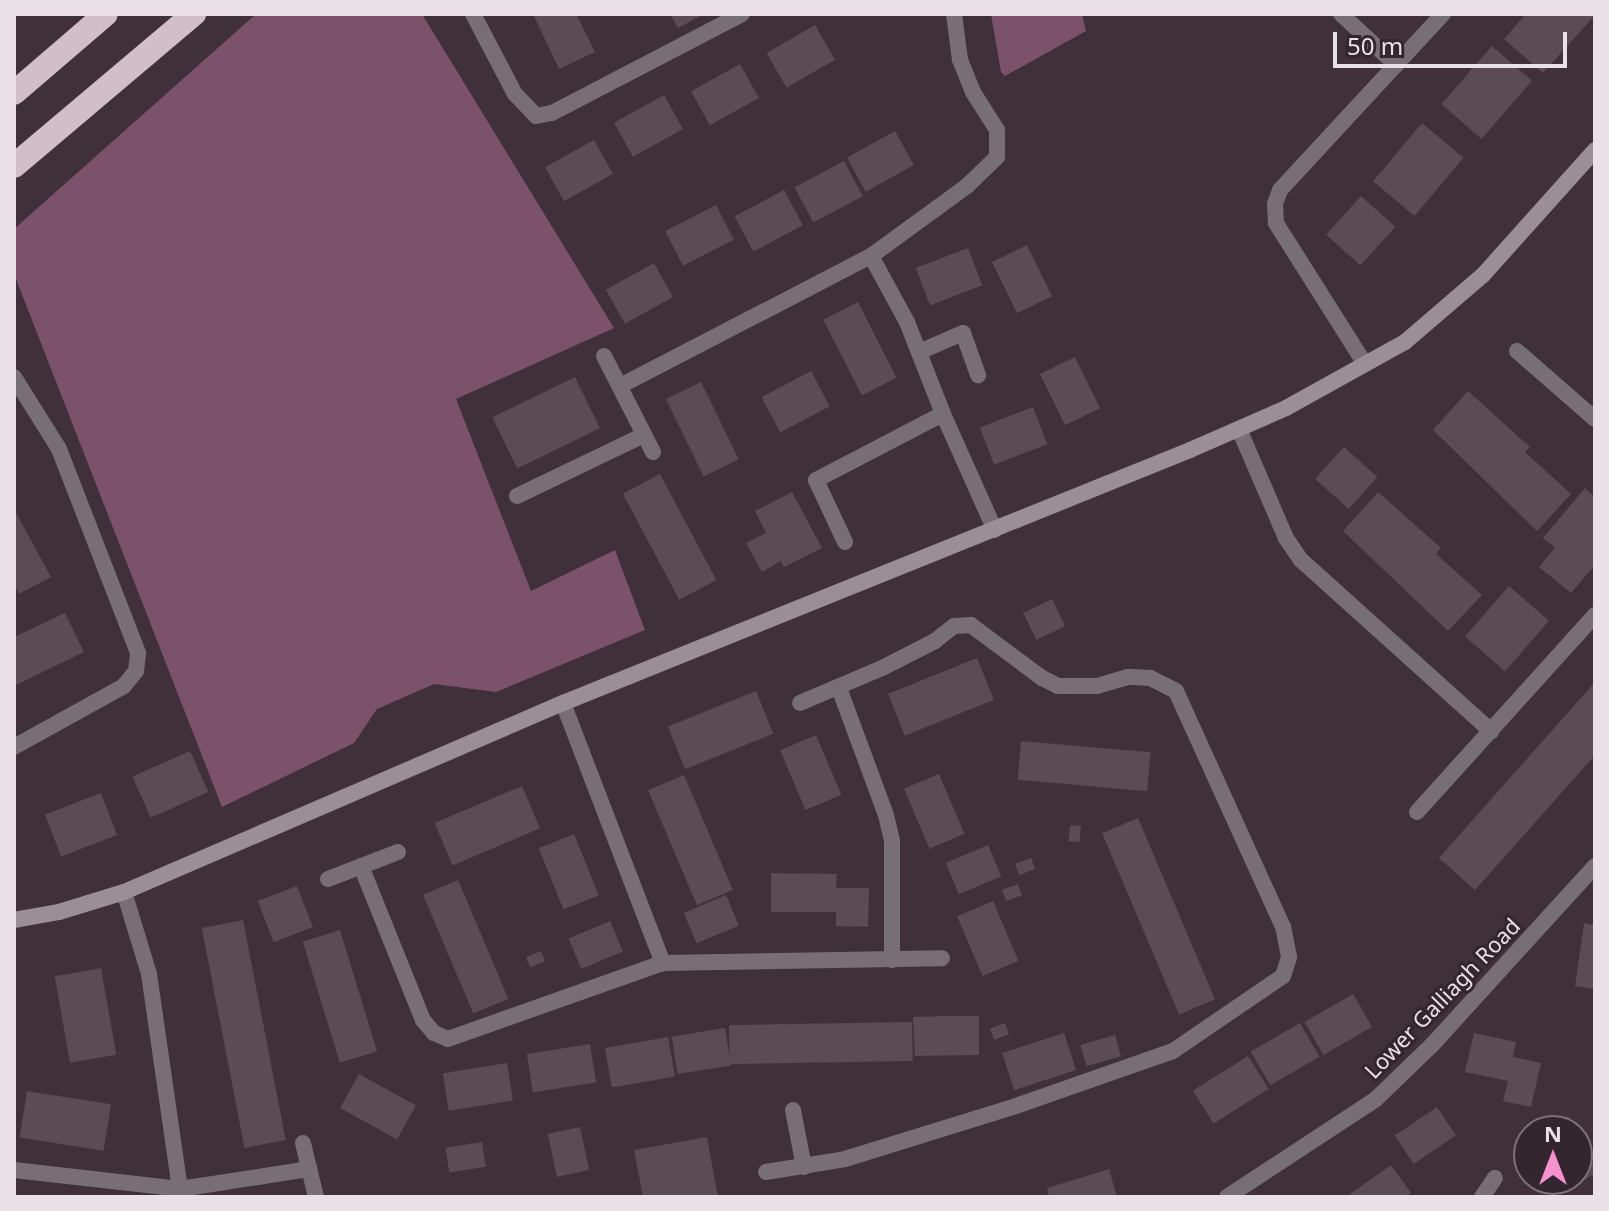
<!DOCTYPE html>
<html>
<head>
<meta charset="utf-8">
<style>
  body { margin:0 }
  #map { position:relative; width:1609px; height:1211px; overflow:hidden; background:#3f3039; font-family:"Noto Sans",sans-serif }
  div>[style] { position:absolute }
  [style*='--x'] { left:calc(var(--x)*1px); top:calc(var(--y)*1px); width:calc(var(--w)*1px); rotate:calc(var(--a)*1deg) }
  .green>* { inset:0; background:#7c516a }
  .building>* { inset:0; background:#5b4b54; transform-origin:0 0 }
  .street>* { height:16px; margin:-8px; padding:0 8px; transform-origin:8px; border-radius:8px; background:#776f73 }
  .secondary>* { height:16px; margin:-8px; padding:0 8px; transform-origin:8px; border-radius:8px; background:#9b8f96 }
  .highway>* { height:24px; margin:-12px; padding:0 12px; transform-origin:12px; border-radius:12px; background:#d1bec8 }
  span { translate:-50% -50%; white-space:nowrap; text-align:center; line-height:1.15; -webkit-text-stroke:6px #34262e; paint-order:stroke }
  .street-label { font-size:22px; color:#eae1e6 }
  .frame { position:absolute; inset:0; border:16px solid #eae1e6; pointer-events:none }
  .north { position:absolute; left:1513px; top:1115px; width:80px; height:80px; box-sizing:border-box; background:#34262e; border:2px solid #7d7178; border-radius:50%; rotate:0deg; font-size:22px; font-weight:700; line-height:32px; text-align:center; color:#eae1e6 }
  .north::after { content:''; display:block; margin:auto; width:28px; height:36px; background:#f690cf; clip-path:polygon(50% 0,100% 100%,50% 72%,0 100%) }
  .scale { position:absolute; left:1333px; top:32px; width:234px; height:36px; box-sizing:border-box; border:4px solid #eae1e6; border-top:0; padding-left:10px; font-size:24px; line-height:28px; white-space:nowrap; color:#eae1e6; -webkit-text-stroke:6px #34262e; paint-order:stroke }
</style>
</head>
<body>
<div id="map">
  <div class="green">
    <div style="clip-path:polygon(256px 14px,422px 14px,614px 328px,456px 399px,531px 591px,615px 550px,645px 630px,496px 692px,434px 684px,377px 709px,354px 743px,222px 807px,14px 274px,14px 229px)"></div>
    <div style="clip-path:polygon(991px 14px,1082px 14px,1086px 31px,1005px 76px,1001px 72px)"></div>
  </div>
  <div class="building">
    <div style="clip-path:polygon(533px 14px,576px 14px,595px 52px,559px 69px)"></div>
    <div style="clip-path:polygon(670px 14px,704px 14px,678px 28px)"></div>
    <div style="clip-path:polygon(1526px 14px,1595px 14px,1595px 15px,1543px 73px,1504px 39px)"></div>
    <div style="left:815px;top:25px;width:40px;height:56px;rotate:60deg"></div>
    <div style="left:1492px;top:46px;width:53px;height:77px;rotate:41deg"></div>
    <div style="left:740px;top:64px;width:39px;height:56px;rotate:61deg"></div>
    <div style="left:664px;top:95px;width:39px;height:57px;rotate:61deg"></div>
    <div style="left:1422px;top:123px;width:54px;height:76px;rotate:40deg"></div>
    <div style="left:895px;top:131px;width:39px;height:55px;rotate:61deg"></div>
    <div style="left:594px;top:140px;width:39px;height:56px;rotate:61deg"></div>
    <div style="left:844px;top:161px;width:40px;height:56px;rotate:62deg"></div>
    <div style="left:784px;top:190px;width:40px;height:56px;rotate:62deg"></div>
    <div style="left:1361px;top:196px;width:46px;height:52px;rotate:42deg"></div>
    <div style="left:716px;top:205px;width:39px;height:57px;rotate:63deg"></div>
    <div style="left:1027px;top:245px;width:57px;height:39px;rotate:64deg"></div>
    <div style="left:968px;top:248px;width:40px;height:56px;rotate:69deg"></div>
    <div style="left:654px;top:263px;width:39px;height:55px;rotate:61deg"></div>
    <div style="left:858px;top:302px;width:85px;height:39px;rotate:63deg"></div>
    <div style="left:1075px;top:357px;width:57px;height:39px;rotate:64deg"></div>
    <div style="left:811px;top:371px;width:40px;height:56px;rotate:62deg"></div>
    <div style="left:575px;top:377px;width:57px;height:92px;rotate:64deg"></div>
    <div style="left:701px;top:382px;width:86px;height:39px;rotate:64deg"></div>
    <div style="clip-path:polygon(1468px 391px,1530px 447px,1525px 452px,1571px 494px,1537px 531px,1433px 430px)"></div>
    <div style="left:1033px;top:407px;width:40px;height:57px;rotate:69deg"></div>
    <div style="left:1344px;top:447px;width:45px;height:43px;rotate:42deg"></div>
    <div style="left:660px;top:474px;width:120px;height:42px;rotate:62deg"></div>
    <div style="clip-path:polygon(1585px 488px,1595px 497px,1595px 565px,1571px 593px,1539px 567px,1555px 548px,1543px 538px)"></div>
    <div style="clip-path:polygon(792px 492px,822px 548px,784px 567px,781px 561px,762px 572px,746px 543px,766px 533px,755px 511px)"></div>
    <div style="clip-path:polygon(1378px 492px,1441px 548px,1436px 554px,1482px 595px,1448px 631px,1343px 531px)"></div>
    <div style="clip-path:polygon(14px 509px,51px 577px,19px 594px,14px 585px)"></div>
    <div style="left:1509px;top:586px;width:53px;height:67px;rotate:41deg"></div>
    <div style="left:1052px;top:599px;width:30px;height:32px;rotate:64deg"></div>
    <div style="clip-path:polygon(65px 613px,84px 652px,14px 686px,14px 637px)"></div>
    <div style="left:977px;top:658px;width:45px;height:96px;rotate:68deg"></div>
    <div style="clip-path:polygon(1595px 682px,1595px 755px,1475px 890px,1439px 858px)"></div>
    <div style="left:756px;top:691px;width:46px;height:95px;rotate:68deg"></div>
    <div style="left:816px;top:735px;width:65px;height:39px;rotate:67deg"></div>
    <div style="left:1021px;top:741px;width:130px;height:39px;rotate:5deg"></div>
    <div style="left:190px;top:751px;width:45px;height:63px;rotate:66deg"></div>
    <div style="left:939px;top:774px;width:65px;height:38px;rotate:67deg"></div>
    <div style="left:684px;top:775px;width:125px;height:39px;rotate:67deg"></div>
    <div style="left:522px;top:786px;width:46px;height:95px;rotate:67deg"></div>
    <div style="left:101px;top:793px;width:45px;height:60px;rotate:69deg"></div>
    <div style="left:1138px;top:818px;width:197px;height:39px;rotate:67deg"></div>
    <div style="left:1070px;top:825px;width:11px;height:16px;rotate:5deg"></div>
    <div style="left:574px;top:834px;width:66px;height:38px;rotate:68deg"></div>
    <div style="left:988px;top:845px;width:34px;height:46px;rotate:67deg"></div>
    <div style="left:1031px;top:858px;width:12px;height:17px;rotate:70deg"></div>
    <div style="clip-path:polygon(771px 873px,837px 874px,836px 888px,869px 888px,868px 927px,836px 926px,836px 912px,771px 912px)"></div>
    <div style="left:458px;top:880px;width:129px;height:38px;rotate:67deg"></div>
    <div style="left:1018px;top:884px;width:12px;height:17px;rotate:70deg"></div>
    <div style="left:297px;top:886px;width:44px;height:42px;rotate:69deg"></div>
    <div style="left:726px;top:895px;width:33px;height:46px;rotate:67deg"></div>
    <div style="left:993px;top:901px;width:65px;height:39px;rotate:67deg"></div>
    <div style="left:243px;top:920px;width:224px;height:42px;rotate:79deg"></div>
    <div style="left:610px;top:921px;width:33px;height:45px;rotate:67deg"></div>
    <div style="clip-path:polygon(1584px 923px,1595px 925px,1595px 989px,1575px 986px)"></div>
    <div style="left:340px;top:930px;width:127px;height:39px;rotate:73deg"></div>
    <div style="left:541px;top:951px;width:11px;height:16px;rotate:68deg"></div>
    <div style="left:101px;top:968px;width:88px;height:47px;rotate:80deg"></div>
    <div style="left:1353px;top:994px;width:38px;height:56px;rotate:60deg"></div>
    <div style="clip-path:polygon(947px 1016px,979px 1016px,979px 1055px,915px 1056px,913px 1017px)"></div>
    <div style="left:912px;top:1022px;width:39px;height:183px;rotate:89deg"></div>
    <div style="left:1005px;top:1023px;width:12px;height:16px;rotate:70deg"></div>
    <div style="left:1300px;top:1023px;width:39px;height:57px;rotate:60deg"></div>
    <div style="left:725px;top:1028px;width:38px;height:54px;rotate:81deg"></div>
    <div style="left:1064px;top:1033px;width:39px;height:65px;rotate:72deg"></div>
    <div style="clip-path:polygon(1474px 1033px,1516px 1042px,1513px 1057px,1541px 1063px,1531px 1107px,1503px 1101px,1508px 1081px,1465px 1072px)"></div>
    <div style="left:1115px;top:1035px;width:22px;height:36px;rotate:74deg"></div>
    <div style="left:668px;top:1037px;width:40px;height:64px;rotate:80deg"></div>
    <div style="left:590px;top:1044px;width:39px;height:64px;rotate:81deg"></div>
    <div style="left:1248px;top:1056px;width:39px;height:65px;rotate:58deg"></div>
    <div style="left:507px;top:1063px;width:38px;height:65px;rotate:81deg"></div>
    <div style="left:359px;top:1074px;width:65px;height:39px;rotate:29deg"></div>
    <div style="left:27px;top:1091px;width:85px;height:47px;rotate:9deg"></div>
    <div style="left:1437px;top:1107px;width:34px;height:51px;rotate:56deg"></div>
    <div style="clip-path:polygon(1568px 1116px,1595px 1157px,1595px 1173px,1565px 1193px,1555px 1179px,1577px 1179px,1577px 1131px,1546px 1131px)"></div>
    <div style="left:580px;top:1127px;width:44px;height:33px;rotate:78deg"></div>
    <div style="clip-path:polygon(707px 1137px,718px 1197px,643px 1197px,634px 1150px)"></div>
    <div style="left:482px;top:1142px;width:25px;height:37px;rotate:81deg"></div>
    <div style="clip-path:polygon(1391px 1165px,1411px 1193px,1405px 1197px,1352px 1197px,1350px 1194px)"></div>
    <div style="clip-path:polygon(1109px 1169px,1117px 1197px,1049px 1197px,1047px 1188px)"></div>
  </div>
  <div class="street">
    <div style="--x:473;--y:14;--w:90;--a:62.3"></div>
    <div style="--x:515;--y:94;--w:30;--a:46"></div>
    <div style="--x:536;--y:116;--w:16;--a:-11"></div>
    <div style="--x:552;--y:113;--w:214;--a:-27.5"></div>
    <div style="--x:1341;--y:14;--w:75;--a:42.8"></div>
    <div style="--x:871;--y:256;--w:75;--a:61.4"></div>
    <div style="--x:907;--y:322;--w:99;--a:68.6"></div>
    <div style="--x:943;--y:414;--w:127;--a:65.9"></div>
    <div style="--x:1517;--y:351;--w:103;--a:41.1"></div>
    <div style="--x:919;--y:352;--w:48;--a:-23.4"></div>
    <div style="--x:963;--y:333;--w:45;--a:70.3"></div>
    <div style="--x:604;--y:356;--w:108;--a:63"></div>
    <div style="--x:1365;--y:364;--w:167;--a:-122.3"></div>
    <div style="--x:1276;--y:223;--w:19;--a:-93"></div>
    <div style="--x:1275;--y:204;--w:15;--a:-70"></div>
    <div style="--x:1280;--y:190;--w:240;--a:-47.2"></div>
    <div style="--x:14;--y:377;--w:85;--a:58"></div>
    <div style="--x:59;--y:449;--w:219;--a:68.8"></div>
    <div style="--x:138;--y:653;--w:18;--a:96"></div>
    <div style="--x:136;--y:671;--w:19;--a:129"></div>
    <div style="--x:124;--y:686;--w:126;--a:151"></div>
    <div style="--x:620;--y:386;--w:283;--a:-27.4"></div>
    <div style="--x:871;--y:256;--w:119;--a:-36.1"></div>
    <div style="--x:967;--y:186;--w:42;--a:-44"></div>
    <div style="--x:997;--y:157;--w:27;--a:-90"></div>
    <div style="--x:997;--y:130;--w:45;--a:-122.3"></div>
    <div style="--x:973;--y:92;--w:35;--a:-112"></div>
    <div style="--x:960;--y:60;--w:46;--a:-97.4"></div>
    <div style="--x:1239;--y:429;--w:119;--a:66.7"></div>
    <div style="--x:1286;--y:538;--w:27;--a:56"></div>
    <div style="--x:1301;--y:560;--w:256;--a:42"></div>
    <div style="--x:517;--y:496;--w:141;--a:-25.7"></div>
    <div style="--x:845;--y:542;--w:68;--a:-115.1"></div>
    <div style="--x:816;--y:480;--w:143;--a:-27.5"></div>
    <div style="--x:839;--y:688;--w:135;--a:69.7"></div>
    <div style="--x:886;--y:815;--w:27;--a:77"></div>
    <div style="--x:892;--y:841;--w:119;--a:90"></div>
    <div style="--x:563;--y:703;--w:279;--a:69"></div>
    <div style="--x:1417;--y:812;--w:266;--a:-47.9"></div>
    <div style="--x:361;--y:866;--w:166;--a:68.1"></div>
    <div style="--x:423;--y:1020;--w:17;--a:50"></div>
    <div style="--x:434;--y:1033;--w:15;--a:23"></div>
    <div style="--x:448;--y:1039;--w:228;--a:-19.5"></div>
    <div style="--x:663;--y:963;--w:279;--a:-1"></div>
    <div style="--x:328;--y:879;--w:75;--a:-21.1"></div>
    <div style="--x:124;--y:892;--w:86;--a:73"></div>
    <div style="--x:149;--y:974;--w:217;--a:81.8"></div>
    <div style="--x:793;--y:1110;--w:58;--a:79.1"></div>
    <div style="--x:303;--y:1143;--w:56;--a:76.5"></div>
    <div style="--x:14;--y:1170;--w:167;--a:6.5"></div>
    <div style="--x:180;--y:1189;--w:131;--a:-8.8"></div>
    <div style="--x:766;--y:1172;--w:80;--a:-9.3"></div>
    <div style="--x:845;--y:1159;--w:179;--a:-17.2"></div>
    <div style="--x:1016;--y:1106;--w:166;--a:-19.3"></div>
    <div style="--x:1173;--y:1051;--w:133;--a:-34.3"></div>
    <div style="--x:1283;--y:976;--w:20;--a:-72"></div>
    <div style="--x:1289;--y:957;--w:31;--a:-101"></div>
    <div style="--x:1283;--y:927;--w:259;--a:-114.4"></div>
    <div style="--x:1176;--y:691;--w:29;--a:-153"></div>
    <div style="--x:1150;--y:678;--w:22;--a:-177"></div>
    <div style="--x:1128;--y:677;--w:32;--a:164"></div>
    <div style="--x:1097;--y:686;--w:39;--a:180"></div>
    <div style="--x:1058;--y:686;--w:18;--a:-153"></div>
    <div style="--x:1042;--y:678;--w:89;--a:-143.3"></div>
    <div style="--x:971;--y:625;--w:17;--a:177"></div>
    <div style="--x:954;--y:626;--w:24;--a:142"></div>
    <div style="--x:935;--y:641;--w:59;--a:153"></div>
    <div style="--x:882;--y:668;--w:89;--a:156.9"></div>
    <div style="--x:1227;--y:1197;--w:178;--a:-33.3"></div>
    <div style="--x:1376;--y:1099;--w:78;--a:-44"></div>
    <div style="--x:1432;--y:1045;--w:242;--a:-47.7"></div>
    <div style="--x:1482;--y:1197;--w:23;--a:-56"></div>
  </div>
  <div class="secondary">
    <div style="--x:14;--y:920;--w:46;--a:-10.1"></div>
    <div style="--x:59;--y:912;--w:68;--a:-17.1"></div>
    <div style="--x:124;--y:892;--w:478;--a:-23.3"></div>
    <div style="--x:563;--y:703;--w:676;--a:-21.97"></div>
    <div style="--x:1190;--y:450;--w:105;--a:-23.6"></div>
    <div style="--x:1286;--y:408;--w:136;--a:-29"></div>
    <div style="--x:1405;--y:342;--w:103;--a:-40.7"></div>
    <div style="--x:1483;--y:275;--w:168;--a:-48.1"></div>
  </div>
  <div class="highway">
    <div style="--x:14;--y:93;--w:121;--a:-40.7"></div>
    <div style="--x:14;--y:166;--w:236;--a:-40.2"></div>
  </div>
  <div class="street-label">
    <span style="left:1442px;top:998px;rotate:-46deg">Lower Galliagh Road</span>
  </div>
  <div class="frame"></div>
  <div class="north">N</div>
  <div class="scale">50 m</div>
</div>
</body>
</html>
